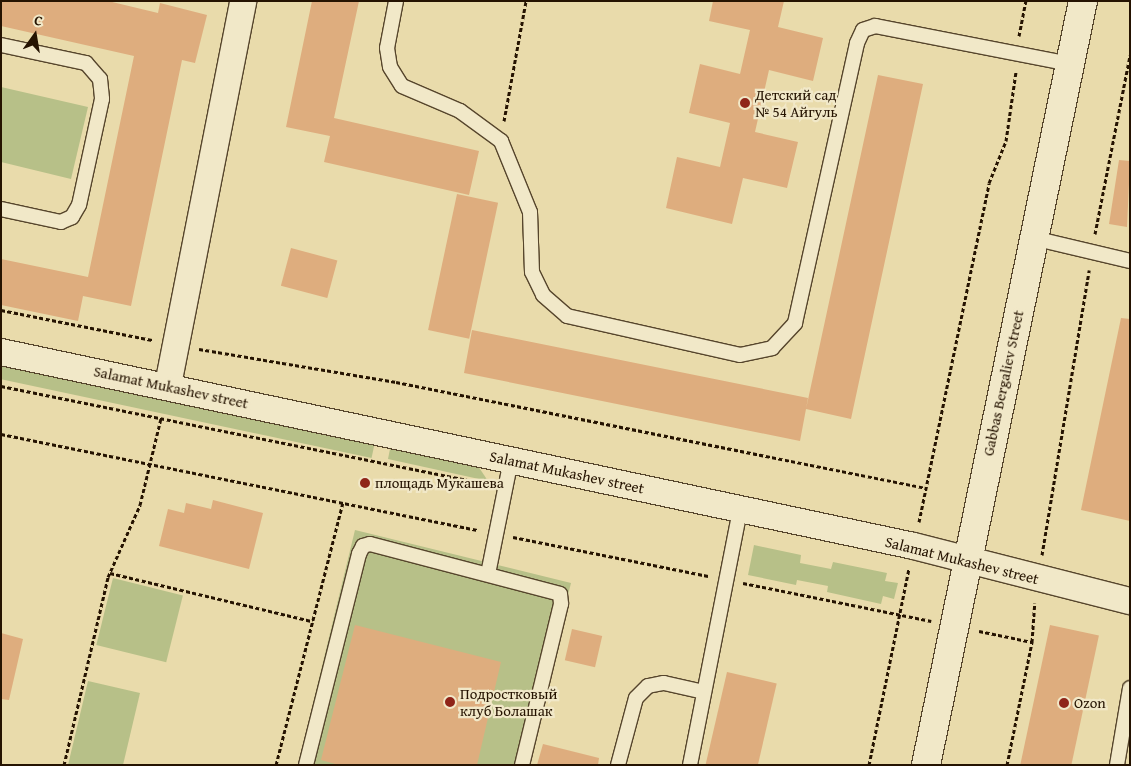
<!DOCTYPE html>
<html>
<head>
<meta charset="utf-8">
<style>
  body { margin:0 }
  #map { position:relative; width:1131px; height:766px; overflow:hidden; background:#e9dbab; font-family:"Gentium Book Plus",serif }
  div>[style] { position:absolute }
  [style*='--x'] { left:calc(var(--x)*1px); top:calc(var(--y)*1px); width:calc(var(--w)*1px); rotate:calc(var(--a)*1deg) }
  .green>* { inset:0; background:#b7c088; transform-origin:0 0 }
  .building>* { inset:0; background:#dead7e; transform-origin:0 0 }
  .path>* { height:3px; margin-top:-1.5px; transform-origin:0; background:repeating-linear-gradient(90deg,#251301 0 4px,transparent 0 6.5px) }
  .roads { filter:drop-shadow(1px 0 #56452c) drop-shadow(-1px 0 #56452c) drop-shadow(0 1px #56452c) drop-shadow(0 -1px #56452c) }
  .lane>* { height:14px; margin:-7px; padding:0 7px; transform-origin:7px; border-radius:7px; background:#f1e8c8 }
  .street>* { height:26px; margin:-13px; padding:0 13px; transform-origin:13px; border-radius:13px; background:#f1e8c8 }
  .secondary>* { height:28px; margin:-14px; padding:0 14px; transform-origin:14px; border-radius:14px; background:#f1e8c8 }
  .dots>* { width:14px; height:14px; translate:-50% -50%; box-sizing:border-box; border:2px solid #f1e8c8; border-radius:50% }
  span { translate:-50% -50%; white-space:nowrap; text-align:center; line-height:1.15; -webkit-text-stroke:4.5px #f1e8c8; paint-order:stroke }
  .poi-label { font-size:15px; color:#251301 }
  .left { translate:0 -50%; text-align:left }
  .street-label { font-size:15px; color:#251301 }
  .frame { position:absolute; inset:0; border:2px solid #251301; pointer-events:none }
  .north { position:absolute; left:10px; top:10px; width:50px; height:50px; -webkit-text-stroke:4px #f1e8c8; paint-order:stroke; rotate:13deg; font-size:14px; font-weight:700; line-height:20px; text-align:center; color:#251301 }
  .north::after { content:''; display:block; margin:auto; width:18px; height:22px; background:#251301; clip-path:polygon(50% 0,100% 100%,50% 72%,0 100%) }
</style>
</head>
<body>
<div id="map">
  <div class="green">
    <div style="clip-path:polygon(1px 87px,88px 107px,71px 179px,1px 162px)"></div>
    <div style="left:1px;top:364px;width:382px;height:15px;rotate:12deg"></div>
    <div style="clip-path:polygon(391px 444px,476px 463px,488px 481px,388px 459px)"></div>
    <div style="clip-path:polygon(355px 530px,571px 583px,526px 765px,298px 765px)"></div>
    <div style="clip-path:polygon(754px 545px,801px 555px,800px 563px,831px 569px,833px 562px,887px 573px,885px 581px,898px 583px,894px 599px,883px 596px,881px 604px,827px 592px,828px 586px,797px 580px,796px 585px,748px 575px)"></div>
    <div style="left:113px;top:578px;width:72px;height:69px;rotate:14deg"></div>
    <div style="clip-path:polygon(88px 681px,140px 693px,123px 765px,68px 765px)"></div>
  </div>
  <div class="building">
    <div style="clip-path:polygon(1px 1px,108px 1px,158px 13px,160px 3px,207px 15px,195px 63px,182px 60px,131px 306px,83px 296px,78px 321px,1px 305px,1px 259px,88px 277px,134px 56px,1px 26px)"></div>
    <div style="clip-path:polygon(312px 1px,359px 1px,334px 118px,479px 151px,469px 195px,324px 162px,330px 136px,286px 127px)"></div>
    <div style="clip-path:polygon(713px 1px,784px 1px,778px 27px,823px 38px,813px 81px,769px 70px,755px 132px,798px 142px,787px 188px,743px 178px,732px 224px,666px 208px,677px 157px,720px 167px,730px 123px,689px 113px,700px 64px,740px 74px,750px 30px,709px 21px)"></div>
    <div style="clip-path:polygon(878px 75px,923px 84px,851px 419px,806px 409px,800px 441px,464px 373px,472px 330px,808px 398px,806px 409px)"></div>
    <div style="clip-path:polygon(1119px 160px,1130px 161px,1127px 227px,1109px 224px)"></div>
    <div style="left:457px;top:194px;width:42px;height:139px;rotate:12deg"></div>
    <div style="left:291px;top:248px;width:48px;height:39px;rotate:15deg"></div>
    <div style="clip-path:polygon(1121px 318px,1130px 319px,1130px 521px,1081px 510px)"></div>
    <div style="clip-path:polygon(213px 500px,263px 513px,249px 569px,159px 546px,168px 509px,184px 513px,186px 503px,211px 509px)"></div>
    <div style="clip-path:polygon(355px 625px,501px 662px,477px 765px,339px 765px,321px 760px)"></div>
    <div style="left:1050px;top:625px;width:50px;height:143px;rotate:12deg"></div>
    <div style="left:572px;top:629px;width:31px;height:32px;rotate:13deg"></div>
    <div style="clip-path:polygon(1px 633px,23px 639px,9px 700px,1px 699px)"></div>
    <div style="left:727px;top:672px;width:51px;height:95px;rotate:13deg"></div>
    <div style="clip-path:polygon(543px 744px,599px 758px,598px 765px,537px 765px)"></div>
  </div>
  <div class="path">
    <div style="--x:1019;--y:36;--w:36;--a:-79"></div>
    <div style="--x:504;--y:121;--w:122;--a:-79.6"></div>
    <div style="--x:1095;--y:234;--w:182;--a:-78.9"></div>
    <div style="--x:1;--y:310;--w:154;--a:11.2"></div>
    <div style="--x:199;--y:349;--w:200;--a:9.5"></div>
    <div style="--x:396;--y:382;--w:540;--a:11.31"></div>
    <div style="--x:1;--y:386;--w:496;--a:11.4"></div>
    <div style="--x:1;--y:434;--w:486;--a:11.4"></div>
    <div style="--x:919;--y:522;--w:346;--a:-78.3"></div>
    <div style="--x:989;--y:183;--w:45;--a:-68"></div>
    <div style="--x:1006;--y:141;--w:70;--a:-81.8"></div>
    <div style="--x:513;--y:537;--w:199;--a:11.3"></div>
    <div style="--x:1042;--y:555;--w:289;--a:-80.6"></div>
    <div style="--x:110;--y:573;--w:208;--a:13.4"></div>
    <div style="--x:743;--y:583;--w:192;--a:11.4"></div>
    <div style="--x:979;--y:631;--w:54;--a:11.7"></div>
    <div style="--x:64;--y:765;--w:193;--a:-76.8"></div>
    <div style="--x:108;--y:577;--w:79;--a:-66"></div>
    <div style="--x:140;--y:505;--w:89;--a:-76.4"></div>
    <div style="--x:276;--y:765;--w:270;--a:-75.7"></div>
    <div style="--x:869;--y:765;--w:200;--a:-78.5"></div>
    <div style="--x:1007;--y:765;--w:126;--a:-78.5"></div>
    <div style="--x:1032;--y:642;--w:39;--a:-86"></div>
  </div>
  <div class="roads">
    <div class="lane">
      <div style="--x:396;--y:1;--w:48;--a:100.8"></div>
      <div style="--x:387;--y:48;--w:19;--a:81"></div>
      <div style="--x:390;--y:67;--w:22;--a:58"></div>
      <div style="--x:402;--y:86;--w:63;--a:23.3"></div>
      <div style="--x:460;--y:111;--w:51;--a:36.2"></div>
      <div style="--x:501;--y:141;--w:77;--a:67.8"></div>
      <div style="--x:530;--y:212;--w:60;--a:88.1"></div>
      <div style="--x:532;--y:272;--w:25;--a:64"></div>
      <div style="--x:543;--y:295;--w:32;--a:41"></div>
      <div style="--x:567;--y:316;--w:177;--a:12.7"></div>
      <div style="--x:740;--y:355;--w:33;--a:-12"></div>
      <div style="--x:772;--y:348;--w:34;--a:-47"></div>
      <div style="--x:795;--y:323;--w:287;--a:-77.5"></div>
      <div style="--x:857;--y:43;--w:14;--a:-65"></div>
      <div style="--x:863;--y:30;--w:13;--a:-18"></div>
      <div style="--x:875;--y:26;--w:199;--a:11"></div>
      <div style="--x:1;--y:45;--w:87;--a:12"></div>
      <div style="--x:86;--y:63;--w:21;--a:49"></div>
      <div style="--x:100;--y:79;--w:20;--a:84"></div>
      <div style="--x:102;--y:99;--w:108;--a:102.2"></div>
      <div style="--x:79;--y:205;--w:14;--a:120"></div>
      <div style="--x:72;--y:217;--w:12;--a:156"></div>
      <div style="--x:61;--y:222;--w:61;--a:-167.8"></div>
      <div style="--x:1033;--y:238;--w:100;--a:13.3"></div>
      <div style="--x:488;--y:574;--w:116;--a:-78.6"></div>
      <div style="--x:306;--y:765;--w:218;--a:-75.9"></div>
      <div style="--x:359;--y:554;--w:9;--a:-63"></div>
      <div style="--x:363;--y:546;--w:7;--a:-16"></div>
      <div style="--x:370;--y:544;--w:196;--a:14.7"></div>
      <div style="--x:560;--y:594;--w:10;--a:84"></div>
      <div style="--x:561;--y:604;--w:166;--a:103.6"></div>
      <div style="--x:618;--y:765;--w:69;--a:-75"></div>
      <div style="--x:636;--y:698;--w:17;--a:-45"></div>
      <div style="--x:648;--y:686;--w:16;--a:-11"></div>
      <div style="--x:664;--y:683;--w:41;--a:12.7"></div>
      <div style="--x:690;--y:765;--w:260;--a:-78.9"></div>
      <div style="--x:1117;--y:765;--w:78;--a:-80.4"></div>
    </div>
    <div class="street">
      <div style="--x:1;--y:352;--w:933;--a:12"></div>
      <div style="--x:914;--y:546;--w:223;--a:14.3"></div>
      <div style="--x:168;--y:385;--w:391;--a:-78.9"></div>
    </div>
    <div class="secondary">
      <div style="--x:926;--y:765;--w:780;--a:-78.39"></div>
    </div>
  </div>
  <div class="dots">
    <div style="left:745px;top:103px;background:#8f2418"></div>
    <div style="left:365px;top:483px;background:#8f2418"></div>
    <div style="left:450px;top:702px;background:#8f2418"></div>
    <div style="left:1064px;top:703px;background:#8f2418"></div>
  </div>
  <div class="poi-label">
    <span class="left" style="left:755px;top:103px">Детский сад<br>№ 54 Айгуль</span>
    <span class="left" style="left:375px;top:483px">площадь Мукашева</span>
    <span class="left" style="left:460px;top:702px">Подростковый<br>клуб Болашак</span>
    <span class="left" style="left:1074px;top:703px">Ozon</span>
  </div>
  <div class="street-label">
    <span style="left:1003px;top:383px;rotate:-78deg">Gabbas Bergaliev Street</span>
    <span style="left:171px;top:387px;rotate:12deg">Salamat Mukashev street</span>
    <span style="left:567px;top:472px;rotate:12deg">Salamat Mukashev street</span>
    <span style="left:962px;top:560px;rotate:14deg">Salamat Mukashev street</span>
  </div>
  <div class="frame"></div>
  <div class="north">С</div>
</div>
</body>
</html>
